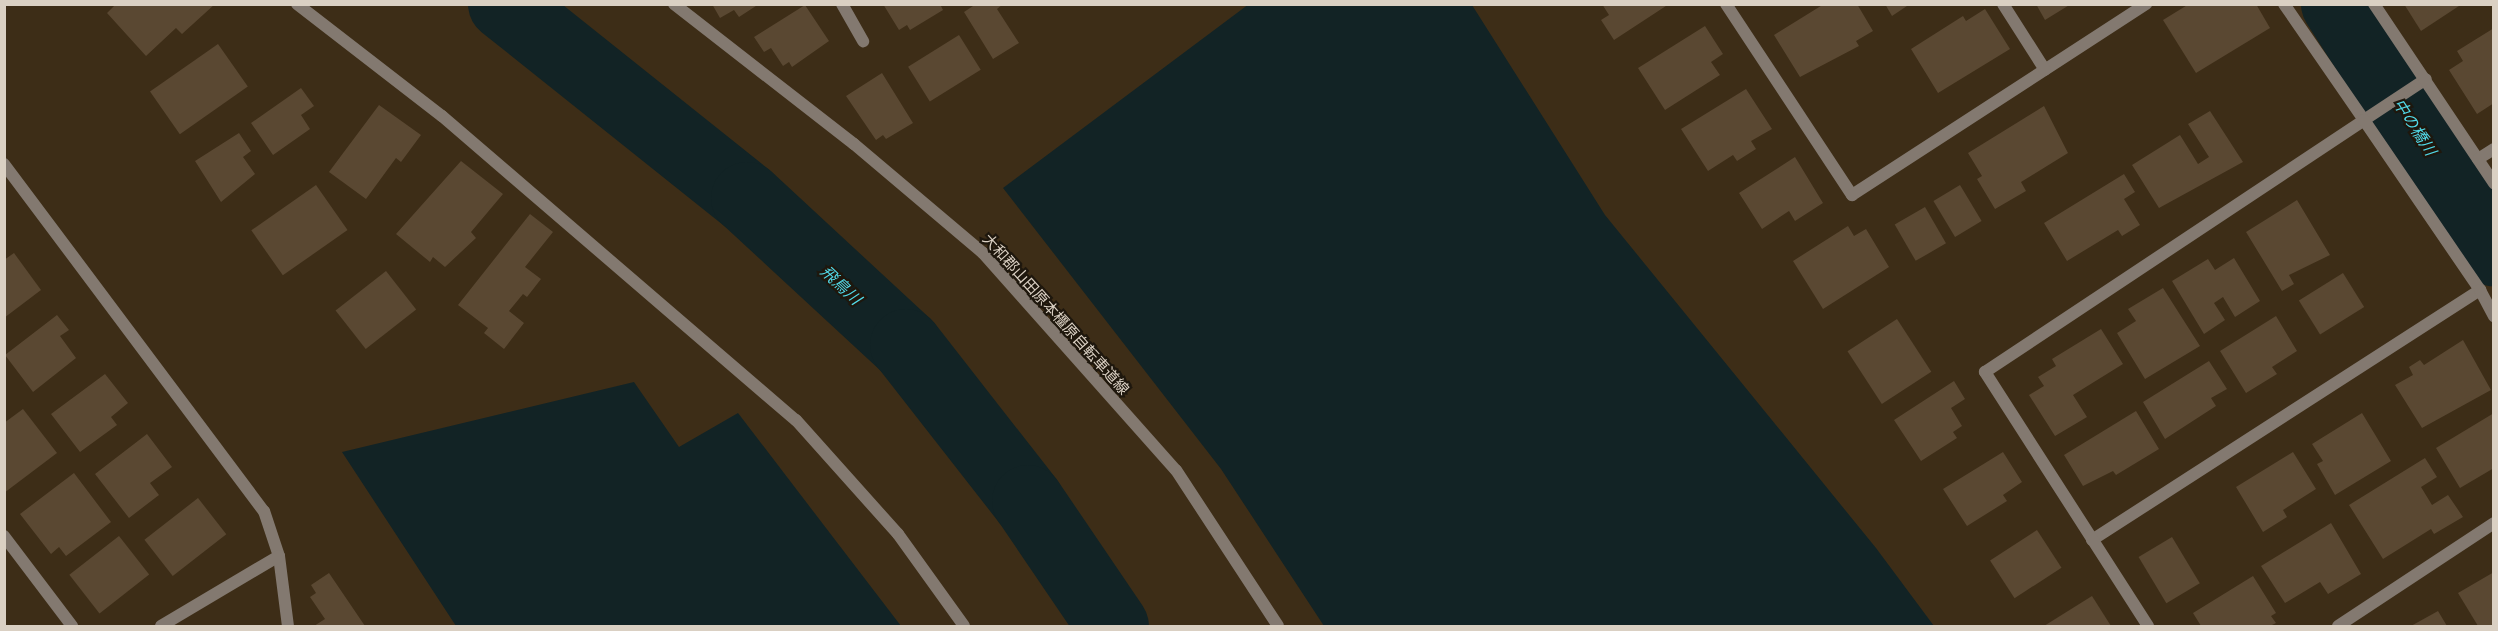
<!DOCTYPE html>
<html>
<head>
<meta charset="utf-8">
<style>
  body { margin:0 }
  #map { position:relative; width:2498px; height:631px; overflow:hidden; background:#3d2d17; font-family:Commissioner,"Noto Sans JP",sans-serif }
  div>[style] { position:absolute }
  [style*='--x'] { left:calc(var(--x)*1px); top:calc(var(--y)*1px); width:calc(var(--w)*1px); rotate:calc(var(--a)*1deg) }
  .water>* { inset:0; background:#122325 }
  .river>* { height:72px; margin:-36px; padding:0 36px; transform-origin:36px; border-radius:36px; background:#122325 }
  .building>* { inset:0; background:#5a4832; transform-origin:0 0 }
  .minor>* { height:12px; margin:-6px; padding:0 6px; transform-origin:6px; border-radius:6px; background:#837970 }
  span { translate:-50% -50%; white-space:nowrap; text-align:center; line-height:1.15; -webkit-text-stroke:4.5px #1e170d; paint-order:stroke }
  .street-label { font-size:15px; color:#dad0c3 }
  .water-label { font-size:16px; color:#51d9e8; font-style:italic }
  .frame { position:absolute; inset:0; border:6px solid #dad0c3; pointer-events:none }
</style>
</head>
<body>
<div id="map">
  <div class="water">
    <div style="clip-path:polygon(1249px 4px,1472px 5px,1605px 215px,1876px 548px,1934px 626px,1324px 626px,1221px 469px,1003px 188px)"></div>
    <div style="clip-path:polygon(634px 382px,679px 447px,738px 413px,901px 626px,456px 626px,342px 452px)"></div>
  </div>
  <div class="river">
    <div style="--x:504;--y:4;--w:311;--a:38.6"></div>
    <div style="--x:747;--y:198;--w:217;--a:42.8"></div>
    <div style="--x:906;--y:345;--w:198;--a:52"></div>
    <div style="--x:1028;--y:501;--w:151;--a:55.8"></div>
    <div style="--x:2337;--y:4;--w:292;--a:57.5"></div>
  </div>
  <div class="building">
    <div style="clip-path:polygon(116px 4px,215px 4px,182px 34px,176px 28px,146px 56px,107px 13px)"></div>
    <div style="clip-path:polygon(712px 4px,759px 4px,739px 17px,734px 10px,720px 18px)"></div>
    <div style="clip-path:polygon(883px 4px,940px 4px,943px 10px,910px 30px,907px 25px,899px 30px)"></div>
    <div style="clip-path:polygon(976px 4px,1003px 4px,997px 9px,1019px 43px,993px 59px,964px 12px)"></div>
    <div style="clip-path:polygon(1602px 4px,1669px 4px,1614px 40px,1601px 20px,1609px 15px)"></div>
    <div style="clip-path:polygon(1824px 4px,1857px 4px,1873px 31px,1856px 41px,1859px 46px,1800px 77px,1774px 35px)"></div>
    <div style="clip-path:polygon(1885px 4px,1910px 4px,1892px 16px)"></div>
    <div style="clip-path:polygon(2036px 4px,2071px 4px,2045px 20px)"></div>
    <div style="clip-path:polygon(2189px 4px,2256px 4px,2270px 28px,2196px 73px,2163px 20px)"></div>
    <div style="clip-path:polygon(2404px 4px,2462px 4px,2421px 31px)"></div>
    <div style="clip-path:polygon(805px 5px,829px 41px,792px 67px,789px 62px,783px 66px,771px 48px,764px 52px,754px 37px)"></div>
    <div style="clip-path:polygon(1985px 9px,2010px 49px,1938px 93px,1911px 49px,1963px 16px,1966px 21px)"></div>
    <div style="clip-path:polygon(1705px 26px,1723px 54px,1711px 62px,1720px 75px,1665px 110px,1638px 68px)"></div>
    <div style="clip-path:polygon(2494px 28px,2494px 103px,2477px 114px,2449px 70px,2463px 61px,2457px 51px)"></div>
    <div style="left:959px;top:35px;width:41px;height:60px;rotate:58deg"></div>
    <div style="left:218px;top:44px;width:52px;height:83px;rotate:55deg"></div>
    <div style="clip-path:polygon(882px 73px,913px 123px,886px 139px,883px 135px,876px 140px,846px 96px)"></div>
    <div style="clip-path:polygon(301px 88px,314px 106px,301px 115px,310px 129px,273px 155px,251px 123px)"></div>
    <div style="clip-path:polygon(1746px 89px,1772px 129px,1751px 141px,1756px 149px,1737px 161px,1733px 155px,1708px 171px,1681px 129px)"></div>
    <div style="clip-path:polygon(379px 105px,421px 135px,401px 162px,396px 158px,366px 199px,329px 172px)"></div>
    <div style="clip-path:polygon(2044px 106px,2068px 153px,2021px 182px,2026px 191px,1995px 209px,1977px 179px,1982px 176px,1968px 153px)"></div>
    <div style="clip-path:polygon(2210px 111px,2243px 162px,2159px 208px,2132px 165px,2180px 135px,2198px 164px,2209px 157px,2188px 124px)"></div>
    <div style="clip-path:polygon(239px 133px,251px 151px,243px 157px,255px 174px,221px 202px,195px 161px)"></div>
    <div style="clip-path:polygon(1795px 157px,1823px 203px,1795px 221px,1789px 211px,1762px 229px,1739px 193px)"></div>
    <div style="clip-path:polygon(461px 161px,503px 194px,471px 232px,476px 238px,445px 267px,433px 257px,430px 262px,396px 234px)"></div>
    <div style="clip-path:polygon(2124px 174px,2135px 192px,2124px 199px,2140px 225px,2122px 236px,2118px 230px,2067px 261px,2044px 223px)"></div>
    <div style="left:316px;top:185px;width:55px;height:79px;rotate:55deg"></div>
    <div style="left:1960px;top:185px;width:42px;height:31px;rotate:59deg"></div>
    <div style="clip-path:polygon(2297px 200px,2330px 255px,2289px 275px,2294px 284px,2282px 291px,2246px 232px)"></div>
    <div style="left:1925px;top:207px;width:42px;height:35px;rotate:60deg"></div>
    <div style="clip-path:polygon(530px 214px,553px 232px,525px 267px,541px 279px,527px 297px,523px 294px,509px 311px,524px 323px,504px 349px,484px 333px,488px 328px,458px 305px)"></div>
    <div style="clip-path:polygon(1848px 226px,1854px 236px,1866px 229px,1889px 267px,1823px 309px,1793px 261px)"></div>
    <div style="clip-path:polygon(14px 253px,41px 290px,4px 318px,4px 260px)"></div>
    <div style="clip-path:polygon(2234px 258px,2260px 301px,2235px 317px,2223px 297px,2214px 303px,2225px 320px,2204px 334px,2172px 281px,2208px 259px,2215px 270px)"></div>
    <div style="left:386px;top:271px;width:49px;height:64px;rotate:52deg"></div>
    <div style="left:2343px;top:273px;width:40px;height:52px;rotate:58deg"></div>
    <div style="clip-path:polygon(2163px 288px,2200px 346px,2145px 379px,2117px 333px,2136px 321px,2128px 309px)"></div>
    <div style="clip-path:polygon(57px 315px,69px 330px,60px 336px,76px 358px,33px 392px,5px 355px)"></div>
    <div style="clip-path:polygon(2276px 316px,2297px 351px,2272px 367px,2277px 374px,2246px 393px,2220px 351px)"></div>
    <div style="left:1897px;top:319px;width:63px;height:59px;rotate:57deg"></div>
    <div style="clip-path:polygon(2101px 329px,2123px 364px,2073px 395px,2087px 417px,2055px 436px,2029px 395px,2044px 386px,2038px 377px,2056px 366px,2052px 359px)"></div>
    <div style="clip-path:polygon(2463px 340px,2491px 390px,2422px 428px,2395px 385px,2413px 375px,2409px 367px,2420px 360px,2424px 365px)"></div>
    <div style="clip-path:polygon(2209px 361px,2227px 389px,2211px 398px,2216px 406px,2165px 439px,2143px 402px)"></div>
    <div style="clip-path:polygon(105px 374px,128px 403px,111px 417px,117px 425px,80px 452px,51px 414px)"></div>
    <div style="clip-path:polygon(1954px 381px,1965px 399px,1951px 408px,1962px 426px,1953px 432px,1957px 438px,1921px 461px,1894px 420px)"></div>
    <div style="clip-path:polygon(23px 409px,57px 453px,4px 493px,4px 423px)"></div>
    <div style="clip-path:polygon(2136px 411px,2159px 449px,2116px 475px,2113px 471px,2083px 486px,2064px 455px)"></div>
    <div style="clip-path:polygon(2362px 413px,2391px 461px,2335px 495px,2317px 464px,2323px 461px,2312px 444px)"></div>
    <div style="clip-path:polygon(2494px 413px,2494px 468px,2460px 488px,2436px 448px)"></div>
    <div style="clip-path:polygon(147px 434px,172px 467px,150px 483px,159px 495px,129px 518px,95px 474px)"></div>
    <div style="clip-path:polygon(2003px 452px,2022px 482px,2003px 495px,2007px 501px,1967px 526px,1943px 489px)"></div>
    <div style="clip-path:polygon(2293px 452px,2316px 489px,2283px 510px,2287px 517px,2263px 532px,2236px 487px)"></div>
    <div style="clip-path:polygon(2425px 458px,2437px 477px,2421px 487px,2432px 505px,2448px 495px,2463px 517px,2434px 534px,2431px 529px,2383px 559px,2349px 505px)"></div>
    <div style="clip-path:polygon(74px 473px,111px 522px,66px 556px,59px 547px,51px 554px,20px 514px)"></div>
    <div style="left:198px;top:498px;width:46px;height:68px;rotate:52deg"></div>
    <div style="clip-path:polygon(2331px 523px,2361px 574px,2328px 594px,2320px 582px,2285px 603px,2261px 566px)"></div>
    <div style="left:2037px;top:530px;width:45px;height:56px;rotate:57deg"></div>
    <div style="left:119px;top:536px;width:49px;height:63px;rotate:52deg"></div>
    <div style="left:2172px;top:537px;width:54px;height:39px;rotate:59deg"></div>
    <div style="clip-path:polygon(2494px 572px,2494px 626px,2478px 626px,2458px 593px)"></div>
    <div style="clip-path:polygon(329px 573px,365px 626px,314px 626px,325px 619px,310px 597px,316px 593px,311px 585px)"></div>
    <div style="clip-path:polygon(2253px 576px,2276px 613px,2271px 616px,2276px 623px,2270px 626px,2201px 626px,2193px 613px)"></div>
    <div style="clip-path:polygon(2092px 596px,2111px 626px,2044px 626px)"></div>
    <div style="clip-path:polygon(2438px 611px,2447px 626px,2411px 626px)"></div>
  </div>
  <div class="minor">
    <div style="--x:297;--y:4;--w:183;--a:37.7"></div>
    <div style="--x:442;--y:116;--w:467;--a:40.7"></div>
    <div style="--x:796;--y:420;--w:153;--a:48.2"></div>
    <div style="--x:898;--y:534;--w:113;--a:54.3"></div>
    <div style="--x:674;--y:4;--w:228;--a:37.9"></div>
    <div style="--x:854;--y:144;--w:169;--a:40.2"></div>
    <div style="--x:983;--y:253;--w:290;--a:48.4"></div>
    <div style="--x:1176;--y:470;--w:186;--a:56.8"></div>
    <div style="--x:842;--y:4;--w:43;--a:60.4"></div>
    <div style="--x:1726;--y:4;--w:229;--a:56.6"></div>
    <div style="--x:1852;--y:195;--w:351;--a:-33"></div>
    <div style="--x:2003;--y:4;--w:78;--a:57.5"></div>
    <div style="--x:2284;--y:4;--w:141;--a:55.4"></div>
    <div style="--x:2364;--y:120;--w:74;--a:-33.5"></div>
    <div style="--x:2374;--y:4;--w:216;--a:56.2"></div>
    <div style="--x:2478;--y:159;--w:19;--a:-32"></div>
    <div style="--x:4;--y:164;--w:434;--a:53.2"></div>
    <div style="--x:264;--y:511;--w:47;--a:71.6"></div>
    <div style="--x:279;--y:556;--w:71;--a:82.7"></div>
    <div style="--x:4;--y:536;--w:113;--a:52.9"></div>
    <div style="--x:2092;--y:540;--w:462;--a:-32.8"></div>
    <div style="--x:161;--y:626;--w:137;--a:-30.7"></div>
    <div style="--x:2148;--y:626;--w:302;--a:-122.7"></div>
    <div style="--x:1985;--y:372;--w:455;--a:-33.6"></div>
    <div style="--x:2364;--y:120;--w:206;--a:55.7"></div>
    <div style="--x:2480;--y:290;--w:30;--a:62"></div>
    <div style="--x:2338;--y:626;--w:187;--a:-33.4"></div>
  </div>
  <div class="street-label">
    <span style="left:1056px;top:314px;rotate:48deg">大和郡山田原本橿原自転車道線</span>
  </div>
  <div class="water-label">
    <span style="left:2415px;top:127px;rotate:57deg">中の橋川</span>
    <span style="left:841px;top:285px;rotate:43deg">飛鳥川</span>
  </div>
  <div class="frame"></div>
</div>
</body>
</html>
